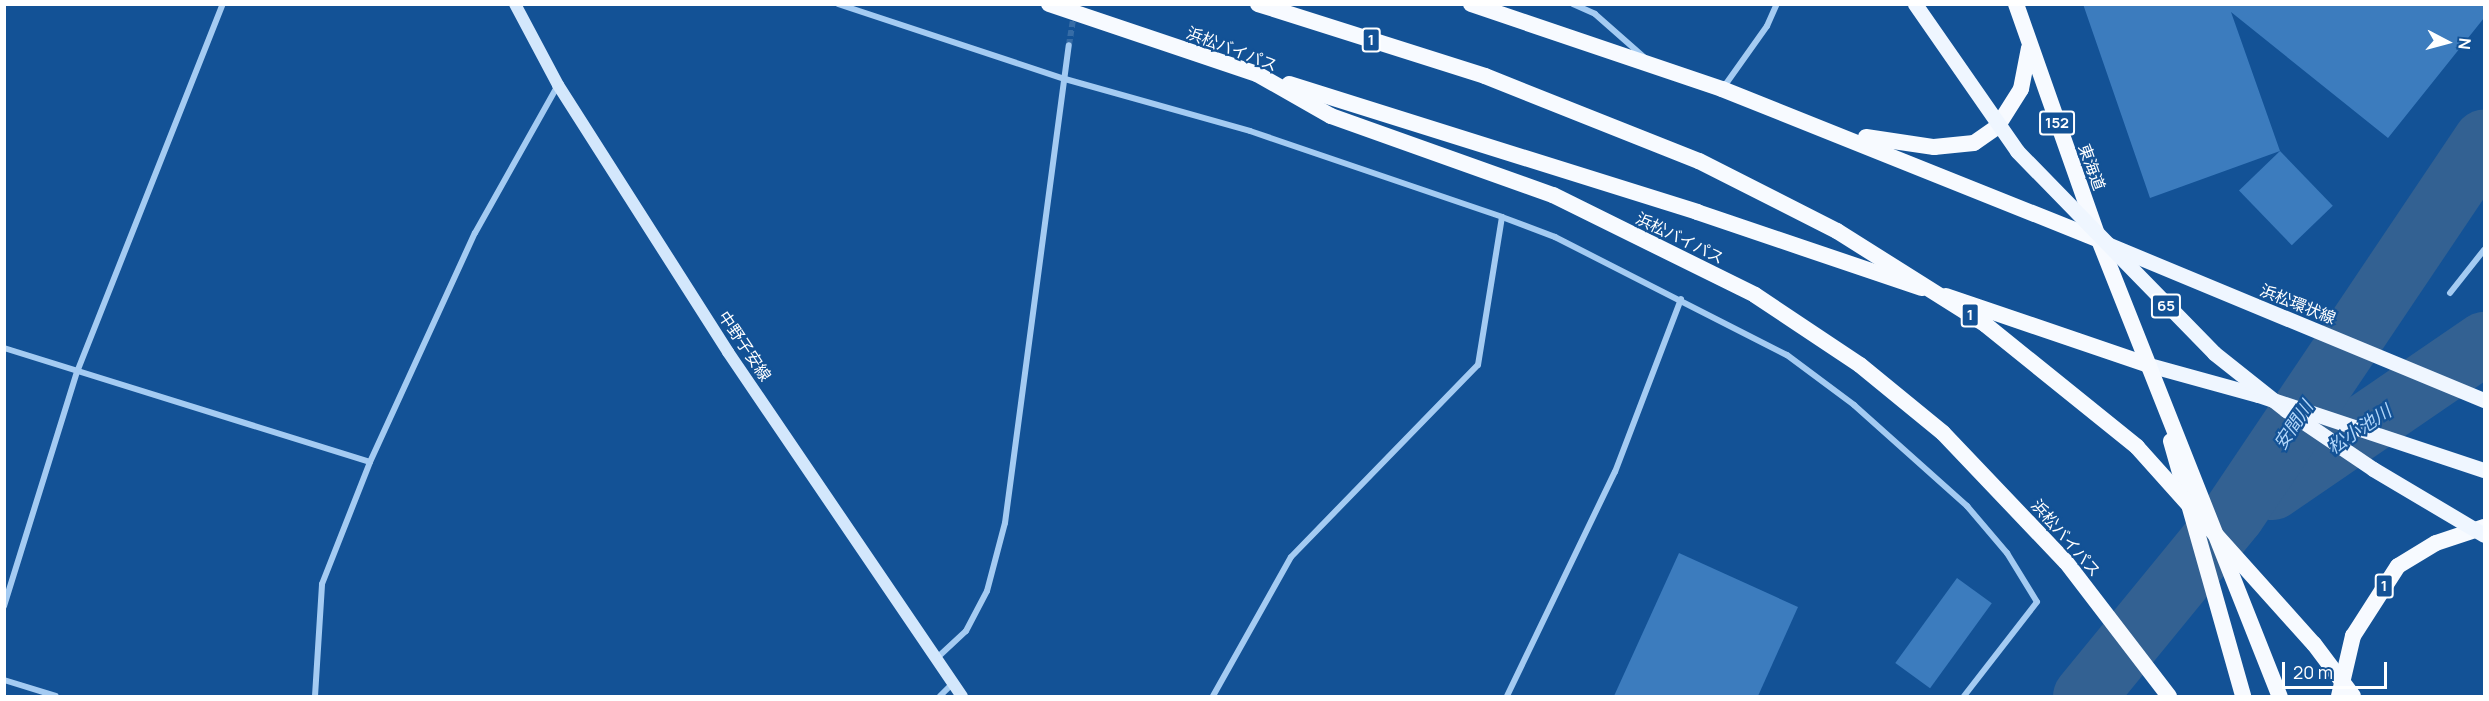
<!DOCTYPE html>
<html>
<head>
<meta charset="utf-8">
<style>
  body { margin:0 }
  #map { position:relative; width:2489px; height:701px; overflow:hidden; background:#135296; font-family:Manrope,"Noto Sans JP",sans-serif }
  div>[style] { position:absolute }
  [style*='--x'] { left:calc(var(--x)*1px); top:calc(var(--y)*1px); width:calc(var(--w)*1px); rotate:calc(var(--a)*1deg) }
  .river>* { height:63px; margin:-31.5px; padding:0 31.5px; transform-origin:31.5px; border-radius:31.5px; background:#336192 }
  .building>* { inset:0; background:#3c7cbe; transform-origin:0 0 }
  .minor-tunnel>* { height:6px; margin-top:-3px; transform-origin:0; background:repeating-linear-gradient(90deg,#366ca6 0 6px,transparent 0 9px) }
  .minor>* { height:6px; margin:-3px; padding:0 3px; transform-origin:3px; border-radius:3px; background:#a4cbf2 }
  .secondary>* { height:12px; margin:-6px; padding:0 6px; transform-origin:6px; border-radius:6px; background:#d3e7fc }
  .primary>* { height:15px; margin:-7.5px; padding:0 7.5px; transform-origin:7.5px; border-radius:7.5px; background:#eff6ff }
  .trunk>* { height:16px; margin:-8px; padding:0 8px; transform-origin:8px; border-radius:8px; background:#f7faff }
  .primary-bridge>* { height:15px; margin:-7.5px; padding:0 7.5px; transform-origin:7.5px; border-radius:7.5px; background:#eff6ff }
  .trunk-bridge>* { height:16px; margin:-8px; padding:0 8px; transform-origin:8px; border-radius:8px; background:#f7faff }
  span { translate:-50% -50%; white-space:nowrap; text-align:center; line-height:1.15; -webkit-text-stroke:4.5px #135296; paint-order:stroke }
  .shield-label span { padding:2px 4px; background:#135296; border:2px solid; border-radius:4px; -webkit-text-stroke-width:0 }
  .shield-label { font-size:15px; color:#fff; font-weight:700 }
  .street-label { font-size:16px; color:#fff }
  .water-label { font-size:18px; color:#b0d5f9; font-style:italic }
  .frame { position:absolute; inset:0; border:6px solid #fff; pointer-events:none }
  .north { position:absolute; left:2417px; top:12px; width:60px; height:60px; -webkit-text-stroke:4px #135296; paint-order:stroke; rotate:96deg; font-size:16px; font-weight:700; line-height:24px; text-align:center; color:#fff }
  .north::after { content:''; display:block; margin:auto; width:21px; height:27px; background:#fff; clip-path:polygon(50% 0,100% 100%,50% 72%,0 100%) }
  .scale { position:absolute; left:2282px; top:662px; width:105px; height:27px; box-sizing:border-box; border:3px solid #fff; border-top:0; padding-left:8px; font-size:18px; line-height:21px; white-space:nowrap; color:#fff; -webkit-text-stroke:4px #135296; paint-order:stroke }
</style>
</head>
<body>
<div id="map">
  <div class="river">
    <div style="--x:2272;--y:488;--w:257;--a:-34.4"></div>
    <div style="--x:2084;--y:696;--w:235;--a:-50.7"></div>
    <div style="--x:2233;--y:514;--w:450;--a:-56.1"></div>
  </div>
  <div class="building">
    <div style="clip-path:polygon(2083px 4px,2484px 4px,2484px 18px,2388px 138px,2231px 12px,2280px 151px,2150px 198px)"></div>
    <div style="left:2280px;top:151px;width:76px;height:57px;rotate:46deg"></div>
    <div style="clip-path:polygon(1679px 553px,1798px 607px,1758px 696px,1614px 696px)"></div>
    <div style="left:1957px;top:578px;width:43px;height:105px;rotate:36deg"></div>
  </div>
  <div class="minor-tunnel">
    <div style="--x:1069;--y:45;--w:31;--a:-81"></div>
  </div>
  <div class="minor">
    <div style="--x:838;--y:4;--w:239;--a:18.3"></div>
    <div style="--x:1065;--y:79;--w:192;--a:15.7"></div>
    <div style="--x:1250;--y:131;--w:266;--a:18.8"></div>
    <div style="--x:1502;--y:217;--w:57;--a:20.7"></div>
    <div style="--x:1555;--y:237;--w:260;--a:27"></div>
    <div style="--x:1787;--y:355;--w:84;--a:36.7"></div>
    <div style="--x:1854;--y:405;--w:152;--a:41.8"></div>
    <div style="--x:1967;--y:506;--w:62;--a:49.6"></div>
    <div style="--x:2007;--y:553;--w:57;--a:58.5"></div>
    <div style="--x:2037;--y:602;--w:119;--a:127.8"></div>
    <div style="--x:1573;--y:4;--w:24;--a:24"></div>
    <div style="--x:1595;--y:14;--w:65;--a:41.3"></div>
    <div style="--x:1723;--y:88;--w:76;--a:-54.6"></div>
    <div style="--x:1767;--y:26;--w:24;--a:-66"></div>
    <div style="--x:2450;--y:293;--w:55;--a:-51.7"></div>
    <div style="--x:4;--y:348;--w:383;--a:17.3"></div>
    <div style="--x:4;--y:606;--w:245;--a:-72.7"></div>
    <div style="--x:77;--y:372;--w:396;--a:-68.4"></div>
    <div style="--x:938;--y:657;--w:38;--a:-43"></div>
    <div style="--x:966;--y:631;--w:45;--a:-62.3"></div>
    <div style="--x:987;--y:591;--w:70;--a:-75.2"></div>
    <div style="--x:1005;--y:523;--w:482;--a:-82.4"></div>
    <div style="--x:4;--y:680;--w:54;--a:17.1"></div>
    <div style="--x:315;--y:696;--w:112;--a:-86.4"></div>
    <div style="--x:322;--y:584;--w:131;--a:-68.5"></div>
    <div style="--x:370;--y:462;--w:252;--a:-65.4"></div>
    <div style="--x:475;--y:233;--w:170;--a:-60.7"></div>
    <div style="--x:940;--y:696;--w:18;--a:-45"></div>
    <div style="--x:1213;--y:696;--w:159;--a:-60.7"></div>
    <div style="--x:1291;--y:557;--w:268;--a:-45.8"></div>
    <div style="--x:1478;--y:365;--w:150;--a:-80.8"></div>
    <div style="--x:1507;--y:696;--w:249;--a:-64.3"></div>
    <div style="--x:1615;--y:472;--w:185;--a:-69.1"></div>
  </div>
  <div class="secondary">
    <div style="--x:515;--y:4;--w:92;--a:62"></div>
    <div style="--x:558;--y:85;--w:317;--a:57.5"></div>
    <div style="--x:728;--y:352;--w:416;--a:55.8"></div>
  </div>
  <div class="primary">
    <div style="--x:2107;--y:244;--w:408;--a:22.5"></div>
    <div style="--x:2149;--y:365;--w:113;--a:15.4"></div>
    <div style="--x:2258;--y:395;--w:238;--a:18.4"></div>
  </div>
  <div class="trunk">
    <div style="--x:1049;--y:4;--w:219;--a:18.6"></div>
    <div style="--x:1257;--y:74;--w:85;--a:29.6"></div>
    <div style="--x:1331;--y:116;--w:236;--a:19.6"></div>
    <div style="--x:1553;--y:195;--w:225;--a:26.3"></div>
    <div style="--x:1755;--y:295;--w:126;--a:33.7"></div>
    <div style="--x:1860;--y:365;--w:107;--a:39.3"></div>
    <div style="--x:1943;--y:433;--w:178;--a:46.4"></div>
    <div style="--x:2066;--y:562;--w:169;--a:52.5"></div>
    <div style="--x:1258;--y:4;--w:238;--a:17.6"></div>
    <div style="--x:1471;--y:4;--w:265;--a:18.7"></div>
    <div style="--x:1722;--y:89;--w:406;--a:21.8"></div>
    <div style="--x:2016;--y:4;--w:250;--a:70.6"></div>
    <div style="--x:2099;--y:240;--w:491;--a:68.4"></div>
    <div style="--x:1289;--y:84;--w:428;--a:17.4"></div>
    <div style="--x:1697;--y:212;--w:237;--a:18.7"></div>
    <div style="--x:1866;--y:137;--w:69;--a:8.4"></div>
    <div style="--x:1934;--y:147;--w:40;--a:-5.7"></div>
    <div style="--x:1974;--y:143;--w:28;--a:-35"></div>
    <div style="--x:1997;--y:127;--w:45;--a:-57.7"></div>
    <div style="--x:2021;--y:89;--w:42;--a:-79"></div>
    <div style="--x:1946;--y:296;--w:214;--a:18.8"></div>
    <div style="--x:2171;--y:441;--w:265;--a:74.2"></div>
    <div style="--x:2339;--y:696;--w:62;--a:-76.9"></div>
    <div style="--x:2353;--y:636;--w:83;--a:-57.3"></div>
    <div style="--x:2398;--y:566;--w:44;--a:-31.2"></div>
    <div style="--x:2436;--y:543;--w:51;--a:-18.4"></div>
  </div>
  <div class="primary-bridge">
    <div style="--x:1915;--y:4;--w:179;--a:55.2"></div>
    <div style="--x:2017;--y:151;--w:282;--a:45.7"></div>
    <div style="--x:2214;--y:353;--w:92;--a:38.4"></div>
    <div style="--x:2286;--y:410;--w:105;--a:34.1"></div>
    <div style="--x:2373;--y:469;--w:129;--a:30.7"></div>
  </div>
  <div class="trunk-bridge">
    <div style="--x:1485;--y:76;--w:230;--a:21.7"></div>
    <div style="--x:1699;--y:161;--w:155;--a:26.9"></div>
    <div style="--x:1837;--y:231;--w:176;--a:32.2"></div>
    <div style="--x:1986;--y:325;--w:194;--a:38.9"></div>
    <div style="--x:2137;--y:447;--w:265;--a:48.1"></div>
    <div style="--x:2314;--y:644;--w:65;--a:53.1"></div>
  </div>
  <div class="shield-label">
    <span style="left:1371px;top:40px">1</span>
    <span style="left:2057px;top:123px">152</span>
    <span style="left:2166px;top:306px">65</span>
    <span style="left:1970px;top:315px">1</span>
    <span style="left:2384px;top:586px">1</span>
  </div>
  <div class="street-label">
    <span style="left:1232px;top:49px;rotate:21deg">浜松バイパス</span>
    <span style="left:2092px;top:167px;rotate:70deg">東海道</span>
    <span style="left:1680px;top:238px;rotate:26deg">浜松バイパス</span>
    <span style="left:2298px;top:304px;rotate:22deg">浜松環状線</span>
    <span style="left:745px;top:346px;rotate:56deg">中野子安線</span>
    <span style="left:2066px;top:538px;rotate:49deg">浜松バイパス</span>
  </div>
  <div class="water-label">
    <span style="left:2293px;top:425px;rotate:-56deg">安間川</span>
    <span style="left:2359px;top:429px;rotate:-34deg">松小池川</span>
  </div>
  <div class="frame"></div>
  <div class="north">N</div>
  <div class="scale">20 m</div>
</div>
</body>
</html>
